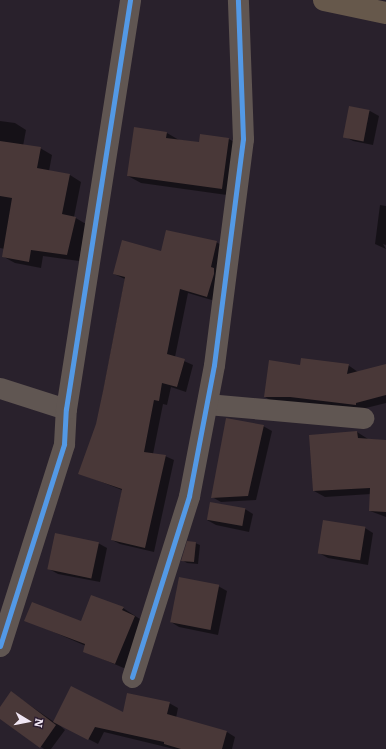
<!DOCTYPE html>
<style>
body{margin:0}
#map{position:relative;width:386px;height:749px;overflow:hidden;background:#29212c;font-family:Literata,serif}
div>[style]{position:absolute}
.shadow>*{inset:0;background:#0007}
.building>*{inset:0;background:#493838;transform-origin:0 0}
.minor>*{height:21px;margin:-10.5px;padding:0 10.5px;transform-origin:10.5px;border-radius:10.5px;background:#605652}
.motorway>*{height:22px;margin:-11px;padding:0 11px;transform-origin:11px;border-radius:11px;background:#66584b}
.cycleway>*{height:5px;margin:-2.5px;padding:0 2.5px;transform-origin:2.5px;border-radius:2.5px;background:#5399e6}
span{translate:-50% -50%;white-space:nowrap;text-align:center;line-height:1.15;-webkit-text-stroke:4px #2c1d30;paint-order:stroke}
.north{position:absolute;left:8px;top:701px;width:40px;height:40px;-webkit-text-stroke:3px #2c1d30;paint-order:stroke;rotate:100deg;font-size:11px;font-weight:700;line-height:16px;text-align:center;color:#f0e6f3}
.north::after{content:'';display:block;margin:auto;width:14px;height:18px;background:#f0e6f3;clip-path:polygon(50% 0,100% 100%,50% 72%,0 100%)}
</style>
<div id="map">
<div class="shadow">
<i style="clip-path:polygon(350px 107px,370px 111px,379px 116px,373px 145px,353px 141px,344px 136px)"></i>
<i style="clip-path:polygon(0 121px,15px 123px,26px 130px,23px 146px,40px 148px,52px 155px,49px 171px,70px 175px,81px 182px,74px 217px,86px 224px,79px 261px,43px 256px,41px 268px,15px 263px,4px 257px,5px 249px,0 248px)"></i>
<i style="clip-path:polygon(167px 133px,179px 140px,199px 143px,229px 139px,241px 146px,234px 196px,141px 183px,128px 176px)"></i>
<i style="clip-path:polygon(380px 205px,386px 206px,386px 245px,383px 244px,386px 249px,375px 244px)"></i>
<i style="clip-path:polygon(216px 242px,225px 247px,215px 301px,188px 293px,175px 357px,193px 365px,186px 392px,171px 387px,167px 405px,163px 404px,153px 454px,165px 456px,174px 460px,154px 552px,120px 544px,112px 540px,122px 490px,79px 473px,97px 424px,125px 279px,114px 274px,162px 252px)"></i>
<i style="clip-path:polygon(348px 365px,358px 372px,386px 365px,386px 403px,366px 408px,275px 403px,265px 397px,301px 366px)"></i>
<i style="clip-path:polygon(227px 419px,263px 426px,272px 431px,256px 500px,221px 502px,212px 497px)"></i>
<i style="clip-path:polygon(357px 432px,368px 439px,386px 441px,386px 517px,370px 511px,371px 494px,325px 497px,314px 491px)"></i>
<i style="clip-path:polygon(245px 509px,253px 514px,249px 532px,216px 525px,207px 520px)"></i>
<i style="clip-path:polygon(365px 528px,373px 533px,368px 565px,328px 558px,319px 553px)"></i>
<i style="clip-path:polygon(98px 543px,107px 548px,100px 582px,58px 574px,49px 569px)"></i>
<i style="clip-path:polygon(195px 543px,200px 545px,198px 564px,187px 563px,182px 560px)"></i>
<i style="clip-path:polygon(218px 586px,227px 591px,218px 635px,179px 627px,171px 622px)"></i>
<i style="clip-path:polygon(123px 608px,146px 623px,126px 669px,84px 651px,86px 646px,26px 620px,82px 622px)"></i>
<i style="clip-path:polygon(12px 693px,54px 722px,124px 714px,169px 703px,178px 708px,176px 718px,227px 732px,235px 737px,232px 749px,174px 749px,104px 732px,98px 744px,57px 723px,65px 730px,51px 749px,44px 749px,0 717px,0 709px)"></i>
</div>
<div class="building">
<i style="left:349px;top:106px;width:21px;height:32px;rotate:11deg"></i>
<i style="clip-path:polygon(134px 127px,167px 132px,166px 138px,199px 142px,200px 134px,229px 138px,222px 189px,127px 176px)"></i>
<i style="clip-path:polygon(0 141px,41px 147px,37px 168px,70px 174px,62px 214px,76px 217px,67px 255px,31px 250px,29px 262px,2px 257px,12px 198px,0 196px)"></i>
<i style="clip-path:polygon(166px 230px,217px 241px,211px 267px,214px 268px,214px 274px,207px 297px,180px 289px,167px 354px,185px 359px,177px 387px,162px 383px,159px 401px,154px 400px,144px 452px,166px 455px,145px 548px,111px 540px,122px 489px,78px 474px,96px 424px,103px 391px,125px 277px,113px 274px,122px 240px,161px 251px)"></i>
<i style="clip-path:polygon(301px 358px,349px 364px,347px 374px,386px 364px,386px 395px,356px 403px,356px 405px,290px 397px,264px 397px,269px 360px,300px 365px)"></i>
<i style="clip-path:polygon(226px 418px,264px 425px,248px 496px,211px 498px)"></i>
<i style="clip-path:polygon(357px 431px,358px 438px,386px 440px,386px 512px,369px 511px,370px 488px,313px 491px,309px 435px)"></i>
<i style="left:210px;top:502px;width:36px;height:18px;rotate:10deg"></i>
<i style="left:323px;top:520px;width:43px;height:34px;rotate:9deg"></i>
<i style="left:55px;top:533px;width:45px;height:37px;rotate:12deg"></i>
<i style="clip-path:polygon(187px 541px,196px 542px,194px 562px,181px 561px)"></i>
<i style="left:179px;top:577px;width:41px;height:46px;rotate:11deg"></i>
<i style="clip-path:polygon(91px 595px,124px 607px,122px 610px,135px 616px,115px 664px,83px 652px,85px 644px,24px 621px,32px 602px,81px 621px)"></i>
<i style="clip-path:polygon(71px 686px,123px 712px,127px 693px,170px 702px,167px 714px,227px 731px,222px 749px,181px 749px,164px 744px,164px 742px,95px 727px,88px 740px,53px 722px)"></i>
<i style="clip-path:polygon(11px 691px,56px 725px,40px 748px,0 719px,0 707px)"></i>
</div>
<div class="minor">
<i style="left:0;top:388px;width:69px;rotate:17.7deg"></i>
<i style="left:207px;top:404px;width:157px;rotate:5.1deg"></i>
<i style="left:0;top:646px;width:212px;rotate:-72.4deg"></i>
<i style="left:64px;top:444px;width:35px;rotate:-87deg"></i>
<i style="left:66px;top:409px;width:414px;rotate:-81.1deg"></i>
<i style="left:132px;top:677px;width:190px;rotate:-72.5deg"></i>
<i style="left:189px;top:496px;width:133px;rotate:-79.2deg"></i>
<i style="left:214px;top:365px;width:228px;rotate:-82.7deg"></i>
<i style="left:243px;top:139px;width:139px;rotate:-92.1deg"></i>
</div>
<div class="motorway">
<i style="left:324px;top:0;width:63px;rotate:11.8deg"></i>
</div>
<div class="cycleway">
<i style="left:0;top:646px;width:212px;rotate:-72.4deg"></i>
<i style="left:64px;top:444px;width:35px;rotate:-87deg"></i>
<i style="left:66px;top:409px;width:414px;rotate:-81.1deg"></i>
<i style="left:132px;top:677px;width:190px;rotate:-72.5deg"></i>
<i style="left:189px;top:496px;width:133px;rotate:-79.2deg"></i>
<i style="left:214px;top:365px;width:228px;rotate:-82.7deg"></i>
<i style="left:243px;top:139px;width:139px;rotate:-92.1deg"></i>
</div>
<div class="north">N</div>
</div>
